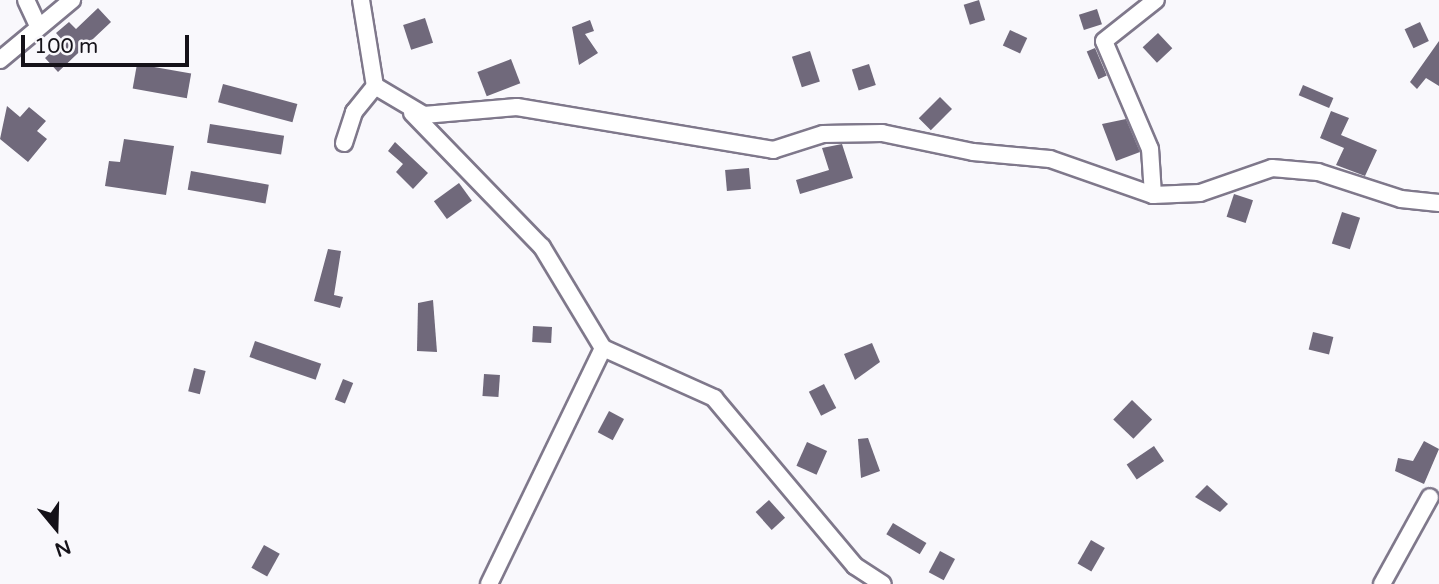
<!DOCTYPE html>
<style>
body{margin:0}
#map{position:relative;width:1439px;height:584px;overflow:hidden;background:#f9f8fc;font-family:"Varela Round",sans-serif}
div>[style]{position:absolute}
.building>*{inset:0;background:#70697b;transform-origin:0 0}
.roads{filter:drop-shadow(2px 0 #7f788b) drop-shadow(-2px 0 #7f788b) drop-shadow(0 2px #7f788b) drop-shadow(0 -2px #7f788b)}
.minor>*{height:16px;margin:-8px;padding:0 8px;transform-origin:8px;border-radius:8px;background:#fff}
span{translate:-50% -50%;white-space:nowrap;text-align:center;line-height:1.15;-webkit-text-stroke:6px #f9f8fc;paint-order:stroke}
.north{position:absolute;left:21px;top:493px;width:70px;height:70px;-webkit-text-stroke:5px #f9f8fc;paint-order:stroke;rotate:161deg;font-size:19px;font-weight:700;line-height:28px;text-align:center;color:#151219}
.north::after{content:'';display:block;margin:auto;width:24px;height:32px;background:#151219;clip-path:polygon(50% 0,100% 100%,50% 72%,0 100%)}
.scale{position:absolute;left:21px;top:35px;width:168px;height:32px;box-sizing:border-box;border:4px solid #151219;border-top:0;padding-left:9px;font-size:21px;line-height:24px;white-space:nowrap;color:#151219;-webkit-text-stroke:5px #f9f8fc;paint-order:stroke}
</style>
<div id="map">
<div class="building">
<i style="left:979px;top:0;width:21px;height:16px;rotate:73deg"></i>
<i style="clip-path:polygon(98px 8px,111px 22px,58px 72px,45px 58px,63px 41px,56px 33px,69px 22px,76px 29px)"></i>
<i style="left:1097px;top:9px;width:16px;height:19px;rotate:72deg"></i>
<i style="left:425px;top:18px;width:26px;height:23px;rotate:72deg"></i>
<i style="clip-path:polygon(590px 20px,594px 31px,585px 34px,598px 53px,579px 65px,572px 27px)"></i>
<i style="left:1420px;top:22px;width:21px;height:17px;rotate:65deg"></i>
<i style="left:1010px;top:30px;width:19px;height:17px;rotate:25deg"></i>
<i style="left:1158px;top:33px;width:21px;height:21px;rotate:47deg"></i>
<i style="clip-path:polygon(1439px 41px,1439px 86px,1426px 78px,1417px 89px,1410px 82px)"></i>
<i style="left:1095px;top:48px;width:30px;height:9px;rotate:67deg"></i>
<i style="left:810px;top:51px;width:32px;height:19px;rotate:72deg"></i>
<i style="left:511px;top:59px;width:26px;height:36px;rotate:69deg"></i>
<i style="left:137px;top:64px;width:55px;height:25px;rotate:10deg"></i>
<i style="left:869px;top:64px;width:22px;height:18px;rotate:72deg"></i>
<i style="left:223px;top:84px;width:77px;height:19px;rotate:15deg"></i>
<i style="left:1303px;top:85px;width:33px;height:11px;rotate:23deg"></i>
<i style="left:940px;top:97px;width:17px;height:30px;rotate:45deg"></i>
<i style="clip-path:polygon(7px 106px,20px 117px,29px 107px,46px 121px,37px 131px,47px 139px,28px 162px,0 139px)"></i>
<i style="clip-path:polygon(1331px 111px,1349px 118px,1341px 135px,1377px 150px,1365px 176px,1336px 165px,1344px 148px,1320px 138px)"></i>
<i style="clip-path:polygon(1126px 119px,1140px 152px,1116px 161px,1102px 124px)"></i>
<i style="left:210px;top:124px;width:75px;height:19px;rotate:9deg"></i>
<i style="clip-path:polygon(124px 139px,174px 146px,166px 195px,105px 186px,109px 161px,120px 162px)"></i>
<i style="clip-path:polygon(395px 142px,428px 173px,413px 189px,396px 172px,403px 164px,388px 151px)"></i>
<i style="clip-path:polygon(842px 144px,853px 178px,800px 194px,796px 180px,829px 170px,822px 148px)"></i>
<i style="left:749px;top:168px;width:21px;height:24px;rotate:85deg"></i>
<i style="left:191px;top:171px;width:79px;height:19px;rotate:10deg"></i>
<i style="left:459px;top:183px;width:22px;height:31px;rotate:54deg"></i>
<i style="left:1234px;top:194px;width:20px;height:24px;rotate:18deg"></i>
<i style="left:1342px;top:212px;width:19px;height:33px;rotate:18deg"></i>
<i style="clip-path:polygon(328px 249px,341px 251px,334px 295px,343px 297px,340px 308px,314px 301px)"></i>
<i style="clip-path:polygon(433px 300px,437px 352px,417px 351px,418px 303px)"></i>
<i style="left:533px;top:326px;width:19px;height:16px;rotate:3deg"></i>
<i style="left:1313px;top:332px;width:21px;height:18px;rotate:14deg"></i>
<i style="left:255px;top:341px;width:70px;height:17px;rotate:19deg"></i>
<i style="clip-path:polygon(872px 343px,880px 362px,855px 380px,844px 354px)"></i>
<i style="left:194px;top:368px;width:12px;height:24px;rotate:14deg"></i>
<i style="left:484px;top:374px;width:16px;height:22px;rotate:4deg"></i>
<i style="left:343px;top:379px;width:11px;height:22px;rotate:22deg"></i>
<i style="left:824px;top:384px;width:27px;height:17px;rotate:63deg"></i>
<i style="left:1132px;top:400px;width:28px;height:27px;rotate:44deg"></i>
<i style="left:609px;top:411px;width:17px;height:24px;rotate:28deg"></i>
<i style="clip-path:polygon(868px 438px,880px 471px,861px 478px,858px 439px)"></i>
<i style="clip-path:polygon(1424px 441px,1439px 449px,1424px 484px,1395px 471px,1398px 458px,1413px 461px)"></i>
<i style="left:807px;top:442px;width:22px;height:26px;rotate:24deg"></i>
<i style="left:1154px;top:446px;width:18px;height:33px;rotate:56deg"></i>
<i style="clip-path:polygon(1207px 485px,1228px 504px,1220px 512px,1195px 497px)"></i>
<i style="left:769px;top:500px;width:24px;height:18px;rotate:48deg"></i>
<i style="left:893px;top:523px;width:39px;height:13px;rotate:31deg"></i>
<i style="left:1091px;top:540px;width:16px;height:27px;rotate:30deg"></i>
<i style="left:264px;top:545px;width:18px;height:26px;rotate:29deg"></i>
<i style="left:940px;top:551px;width:17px;height:24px;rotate:28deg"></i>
</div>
<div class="roads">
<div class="minor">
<i style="left:26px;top:0;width:29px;rotate:65deg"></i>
<i style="left:361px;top:0;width:87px;rotate:80.8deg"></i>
<i style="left:375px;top:86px;width:57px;rotate:30.6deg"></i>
<i style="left:424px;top:115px;width:93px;rotate:-4.9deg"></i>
<i style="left:517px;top:107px;width:260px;rotate:9.5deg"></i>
<i style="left:773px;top:150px;width:52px;rotate:-17.7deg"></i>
<i style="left:823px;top:134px;width:59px;rotate:-1deg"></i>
<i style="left:882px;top:133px;width:93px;rotate:11.8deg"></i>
<i style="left:973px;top:152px;width:77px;rotate:5.2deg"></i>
<i style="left:1050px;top:159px;width:109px;rotate:19.3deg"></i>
<i style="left:1153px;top:195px;width:47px;rotate:-2.4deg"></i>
<i style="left:1200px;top:193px;width:76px;rotate:-19.1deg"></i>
<i style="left:1272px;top:168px;width:46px;rotate:5deg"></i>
<i style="left:1318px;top:172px;width:87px;rotate:18deg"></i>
<i style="left:1401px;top:199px;width:38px;rotate:6deg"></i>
<i style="left:0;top:60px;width:94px;rotate:-39.8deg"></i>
<i style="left:412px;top:113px;width:187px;rotate:45.9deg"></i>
<i style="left:542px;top:247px;width:118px;rotate:58.9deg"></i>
<i style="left:603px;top:348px;width:122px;rotate:24.2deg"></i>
<i style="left:714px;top:398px;width:219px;rotate:50deg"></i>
<i style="left:855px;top:566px;width:33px;rotate:33deg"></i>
<i style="left:344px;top:143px;width:33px;rotate:-72deg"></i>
<i style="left:354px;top:112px;width:33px;rotate:-51deg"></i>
<i style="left:1153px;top:195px;width:46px;rotate:-93.7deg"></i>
<i style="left:1150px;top:149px;width:117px;rotate:-113.1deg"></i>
<i style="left:1104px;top:41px;width:66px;rotate:-38.3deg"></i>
<i style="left:489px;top:584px;width:262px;rotate:-64.2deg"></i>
<i style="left:1382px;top:584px;width:99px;rotate:-61.1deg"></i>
</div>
</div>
<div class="north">N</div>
<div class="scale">100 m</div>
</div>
